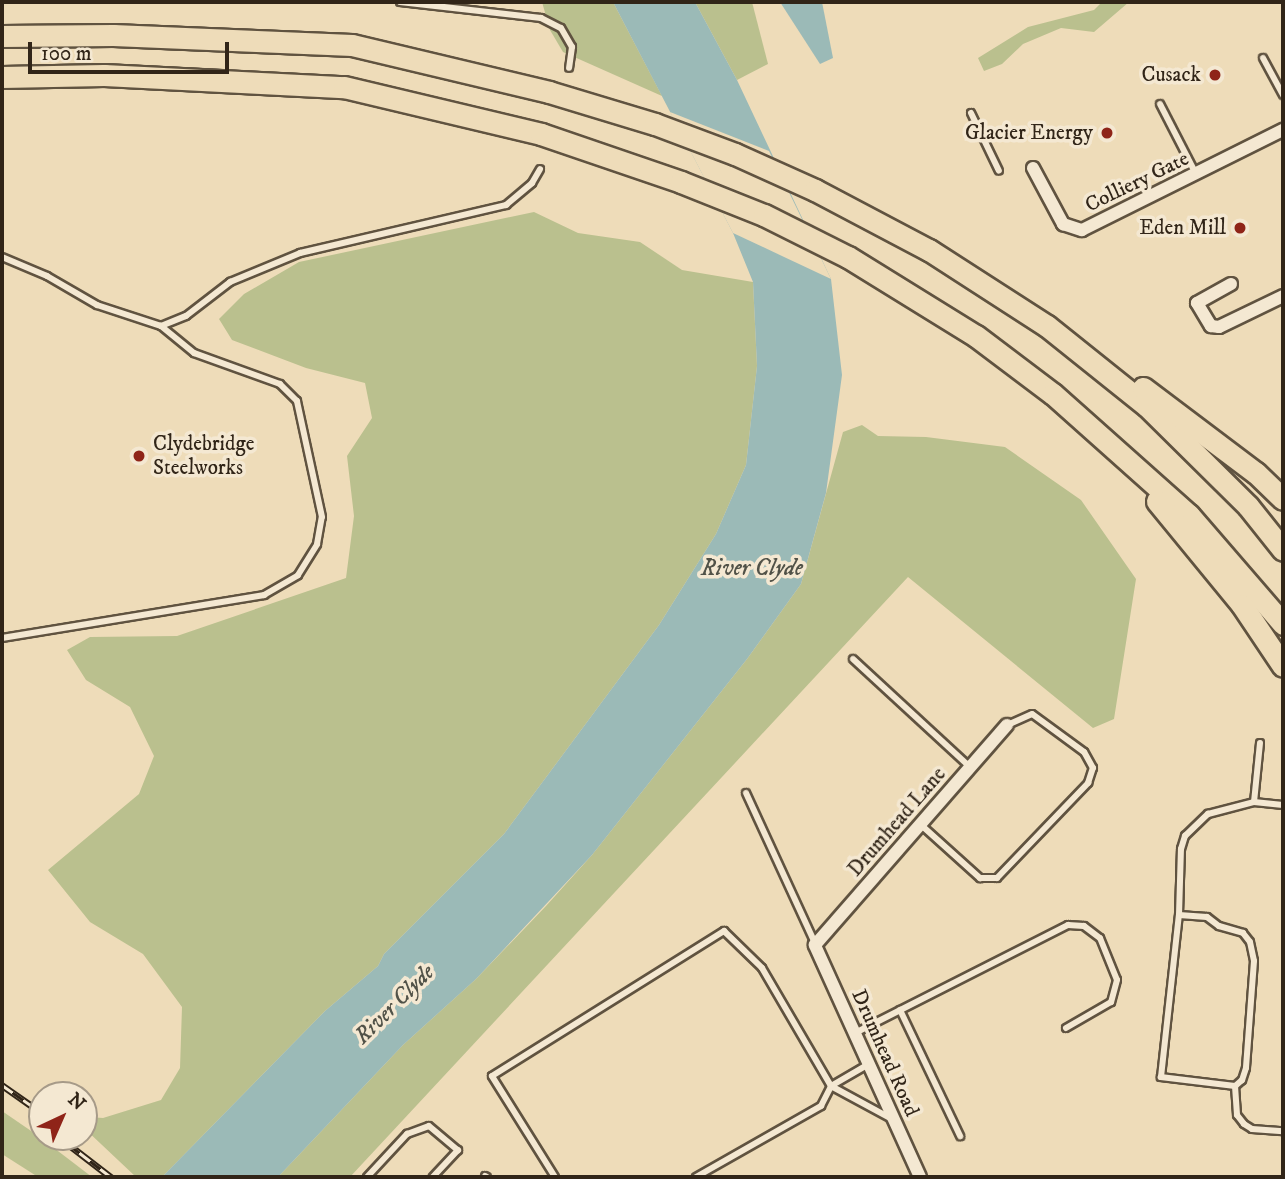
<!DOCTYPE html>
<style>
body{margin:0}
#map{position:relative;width:1285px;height:1179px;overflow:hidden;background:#eedcb9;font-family:"IM FELL DW Pica",serif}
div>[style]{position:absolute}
.green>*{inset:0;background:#bac08e}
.water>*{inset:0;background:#9bbab7}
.pier>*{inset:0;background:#eedcb9}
.roads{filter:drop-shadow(2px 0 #605340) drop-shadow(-2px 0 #605340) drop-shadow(0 2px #605340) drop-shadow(0 -2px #605340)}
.lane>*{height:6px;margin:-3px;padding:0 3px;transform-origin:3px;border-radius:3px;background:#f4e8d2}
.street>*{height:12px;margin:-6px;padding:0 6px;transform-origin:6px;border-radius:6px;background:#f4e8d2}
.highway>*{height:21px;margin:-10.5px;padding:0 10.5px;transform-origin:10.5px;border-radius:10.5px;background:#eedcb9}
.rail>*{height:7px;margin-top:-3.5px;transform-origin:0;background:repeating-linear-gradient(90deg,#f4e8d2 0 13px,#312518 0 26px);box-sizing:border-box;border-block:2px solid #312518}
.dots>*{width:19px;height:19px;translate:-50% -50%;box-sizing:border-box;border:4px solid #f4e8d2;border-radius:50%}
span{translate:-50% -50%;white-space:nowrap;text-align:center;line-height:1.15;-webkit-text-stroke:7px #f4e8d2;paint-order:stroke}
.poi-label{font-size:21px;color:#312518}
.right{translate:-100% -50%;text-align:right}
.left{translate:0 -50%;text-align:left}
.street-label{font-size:21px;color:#312518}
.water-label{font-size:23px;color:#515248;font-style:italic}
.frame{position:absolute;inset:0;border:4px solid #312518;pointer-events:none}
.north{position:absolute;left:28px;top:1081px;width:70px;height:70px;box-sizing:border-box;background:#f4e8d2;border:2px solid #a69a88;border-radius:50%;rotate:44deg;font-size:19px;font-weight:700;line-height:28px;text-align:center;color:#312518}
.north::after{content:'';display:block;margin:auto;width:24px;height:32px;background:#8f2418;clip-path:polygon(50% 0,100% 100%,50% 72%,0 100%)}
.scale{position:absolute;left:28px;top:42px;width:201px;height:32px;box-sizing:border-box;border:4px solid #312518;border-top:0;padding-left:9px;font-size:21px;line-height:24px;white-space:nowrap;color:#312518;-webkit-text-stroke:5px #f4e8d2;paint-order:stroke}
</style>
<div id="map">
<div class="green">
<i style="clip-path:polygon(542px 2px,613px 2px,662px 96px,563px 52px,550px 30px)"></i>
<i style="clip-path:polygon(695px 2px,752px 2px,768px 64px,737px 80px)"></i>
<i style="clip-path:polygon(1102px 2px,1129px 2px,1094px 32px,1061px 28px,1023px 44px,1002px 64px,984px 71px,978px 58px,1028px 27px,1094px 10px)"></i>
<i style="clip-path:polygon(534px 212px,578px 233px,640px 242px,682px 270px,753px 282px,757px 366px,746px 465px,716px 534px,659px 625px,504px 834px,384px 954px,378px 966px,325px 1011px,162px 1177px,136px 1177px,84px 1128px,84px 1122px,88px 1117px,103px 1118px,161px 1100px,180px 1068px,182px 1007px,143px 954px,90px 922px,48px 870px,139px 794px,154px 756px,130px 707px,86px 680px,67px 650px,90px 637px,177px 636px,346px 578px,354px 516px,347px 456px,372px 418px,365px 383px,306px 368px,232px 340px,219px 319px,244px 294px,299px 262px)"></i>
<i style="clip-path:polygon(862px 425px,878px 436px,926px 437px,1005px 447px,1081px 500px,1136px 579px,1114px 719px,1093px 728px,908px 577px,350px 1177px,278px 1177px,403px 1045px,476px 979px,546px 906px,592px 855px,747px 659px,801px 584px,843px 432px)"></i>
<i style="clip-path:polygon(2px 1111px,37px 1135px,92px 1177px,38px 1177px,2px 1154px)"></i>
</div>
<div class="water">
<i style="clip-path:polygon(613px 2px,695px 2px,737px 80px,831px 279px,842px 375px,826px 493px,801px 584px,747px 659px,592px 855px,476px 979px,403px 1045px,278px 1177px,162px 1177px,325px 1011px,378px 966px,384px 954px,504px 834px,659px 625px,716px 534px,746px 465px,757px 366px,753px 282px,733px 233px)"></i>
<i style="clip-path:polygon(780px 2px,822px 2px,833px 58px,820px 64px)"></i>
</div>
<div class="pier">
<i style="clip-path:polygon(670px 112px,769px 151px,831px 279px,733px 233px)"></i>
</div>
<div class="roads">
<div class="lane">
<i style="left:400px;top:2px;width:142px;rotate:6.5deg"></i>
<i style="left:541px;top:18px;width:22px;rotate:27deg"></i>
<i style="left:561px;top:28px;width:22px;rotate:60deg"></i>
<i style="left:572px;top:47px;width:21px;rotate:98deg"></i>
<i style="left:1263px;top:58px;width:42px;rotate:61.6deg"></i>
<i style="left:1160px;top:104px;width:79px;rotate:62.8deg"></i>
<i style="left:971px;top:113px;width:64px;rotate:64.2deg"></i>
<i style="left:2px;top:257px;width:49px;rotate:22.9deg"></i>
<i style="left:47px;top:276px;width:58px;rotate:30.1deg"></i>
<i style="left:97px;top:305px;width:67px;rotate:18.2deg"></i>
<i style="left:161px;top:326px;width:27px;rotate:-22deg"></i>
<i style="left:186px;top:316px;width:56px;rotate:-37.7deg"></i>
<i style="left:230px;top:282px;width:76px;rotate:-22.5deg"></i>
<i style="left:300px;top:253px;width:212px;rotate:-13.1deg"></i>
<i style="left:506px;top:205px;width:34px;rotate:-40deg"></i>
<i style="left:532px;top:183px;width:16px;rotate:-60deg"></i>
<i style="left:2px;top:638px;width:266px;rotate:-9.3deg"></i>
<i style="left:264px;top:595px;width:39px;rotate:-30deg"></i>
<i style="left:298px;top:575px;width:36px;rotate:-58deg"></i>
<i style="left:317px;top:544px;width:27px;rotate:-80deg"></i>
<i style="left:322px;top:517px;width:119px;rotate:-102.2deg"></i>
<i style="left:297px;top:401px;width:24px;rotate:-135deg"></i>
<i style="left:280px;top:384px;width:91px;rotate:-160.2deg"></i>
<i style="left:194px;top:353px;width:43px;rotate:-140.7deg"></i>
<i style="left:853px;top:659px;width:159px;rotate:42.7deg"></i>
<i style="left:1260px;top:743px;width:59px;rotate:95.8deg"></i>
<i style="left:1254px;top:802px;width:29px;rotate:6deg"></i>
<i style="left:746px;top:793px;width:165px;rotate:65.3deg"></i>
<i style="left:920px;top:824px;width:81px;rotate:42deg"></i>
<i style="left:980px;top:878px;width:17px"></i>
<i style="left:997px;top:878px;width:132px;rotate:-46.2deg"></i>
<i style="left:1088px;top:783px;width:16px;rotate:-72deg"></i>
<i style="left:1093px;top:768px;width:18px;rotate:-119deg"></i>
<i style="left:1084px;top:752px;width:64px;rotate:-143.8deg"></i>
<i style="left:1032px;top:714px;width:27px;rotate:156deg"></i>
<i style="left:1179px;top:915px;width:28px;rotate:4deg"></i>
<i style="left:1207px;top:917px;width:15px;rotate:37deg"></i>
<i style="left:1219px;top:926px;width:25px;rotate:16deg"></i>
<i style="left:1243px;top:933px;width:11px;rotate:52deg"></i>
<i style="left:1250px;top:942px;width:19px;rotate:78deg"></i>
<i style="left:1254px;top:961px;width:107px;rotate:94.3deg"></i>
<i style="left:1246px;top:1068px;width:13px;rotate:108deg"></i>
<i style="left:1242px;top:1080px;width:9px;rotate:139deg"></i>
<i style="left:1235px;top:1086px;width:75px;rotate:-173.1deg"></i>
<i style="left:1161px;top:1077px;width:163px;rotate:-83.7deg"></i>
<i style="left:1179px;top:915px;width:66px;rotate:-88.3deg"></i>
<i style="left:1181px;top:849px;width:14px;rotate:-73deg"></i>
<i style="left:1185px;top:836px;width:32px;rotate:-44deg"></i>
<i style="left:1208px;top:814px;width:48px;rotate:-14.6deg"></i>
<i style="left:900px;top:1010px;width:140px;rotate:64.5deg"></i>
<i style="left:855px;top:1033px;width:239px;rotate:-26.9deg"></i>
<i style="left:1068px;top:925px;width:16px;rotate:4deg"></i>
<i style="left:1084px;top:926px;width:20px;rotate:37deg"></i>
<i style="left:1100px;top:938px;width:45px;rotate:68deg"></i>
<i style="left:1117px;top:980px;width:23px;rotate:105deg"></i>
<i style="left:1111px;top:1002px;width:52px;rotate:150deg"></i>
<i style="left:1235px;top:1086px;width:29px;rotate:86deg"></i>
<i style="left:1237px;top:1115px;width:11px;rotate:52deg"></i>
<i style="left:1244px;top:1124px;width:9px;rotate:32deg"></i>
<i style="left:1252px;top:1129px;width:31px;rotate:4deg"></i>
<i style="left:485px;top:1176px;width:2px;rotate:27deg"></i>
<i style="left:367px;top:1177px;width:59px;rotate:-47.1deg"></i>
<i style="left:407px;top:1134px;width:23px;rotate:-20deg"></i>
<i style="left:429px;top:1126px;width:38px;rotate:40deg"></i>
<i style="left:458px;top:1150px;width:37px;rotate:133deg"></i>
<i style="left:555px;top:1177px;width:119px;rotate:-122deg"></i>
<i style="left:492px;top:1076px;width:274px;rotate:-32deg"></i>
<i style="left:724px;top:931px;width:53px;rotate:44.2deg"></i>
<i style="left:762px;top:968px;width:137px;rotate:59.7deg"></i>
<i style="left:831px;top:1086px;width:69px;rotate:28.4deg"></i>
<i style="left:696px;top:1177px;width:144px;rotate:-29.6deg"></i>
<i style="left:821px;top:1106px;width:22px;rotate:-63deg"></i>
<i style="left:831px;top:1086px;width:44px;rotate:-30.1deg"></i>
</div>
<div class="street">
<i style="left:1033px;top:168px;width:64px;rotate:61.8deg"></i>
<i style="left:1063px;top:224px;width:20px;rotate:18deg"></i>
<i style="left:1082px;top:230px;width:225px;rotate:-26.5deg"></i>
<i style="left:1231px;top:284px;width:39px;rotate:151deg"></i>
<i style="left:1197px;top:303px;width:27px;rotate:59deg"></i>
<i style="left:1211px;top:326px;width:8px;rotate:7deg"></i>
<i style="left:1219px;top:327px;width:71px;rotate:-25.8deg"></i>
<i style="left:920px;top:1177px;width:255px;rotate:-114.4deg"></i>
<i style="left:815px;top:945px;width:292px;rotate:-48.9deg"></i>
</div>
<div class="highway">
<i style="left:2px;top:36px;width:111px;rotate:-0.5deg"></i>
<i style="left:113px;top:35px;width:239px;rotate:2.4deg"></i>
<i style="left:352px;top:45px;width:203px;rotate:13.4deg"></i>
<i style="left:549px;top:92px;width:111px;rotate:16.8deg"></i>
<i style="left:655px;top:124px;width:85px;rotate:20.6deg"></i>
<i style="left:735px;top:154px;width:88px;rotate:24.2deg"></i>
<i style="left:815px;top:190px;width:129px;rotate:27.8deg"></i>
<i style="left:929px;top:250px;width:140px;rotate:32.8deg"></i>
<i style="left:1047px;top:326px;width:128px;rotate:38.7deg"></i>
<i style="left:1147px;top:406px;width:142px;rotate:44.7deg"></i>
<i style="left:1248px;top:506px;width:56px;rotate:51.5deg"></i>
<i style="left:2px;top:77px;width:102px;rotate:-1.1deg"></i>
<i style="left:104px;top:75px;width:240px;rotate:2.9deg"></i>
<i style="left:344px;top:87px;width:203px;rotate:13.4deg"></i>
<i style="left:541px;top:134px;width:148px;rotate:18.9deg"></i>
<i style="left:681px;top:182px;width:89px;rotate:21.7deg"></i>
<i style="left:764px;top:215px;width:94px;rotate:26.6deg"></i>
<i style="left:848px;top:257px;width:150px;rotate:31.7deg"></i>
<i style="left:976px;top:336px;width:96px;rotate:37deg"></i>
<i style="left:1053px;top:394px;width:182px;rotate:41.7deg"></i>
<i style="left:1189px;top:515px;width:144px;rotate:49.2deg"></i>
<i style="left:1143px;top:388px;width:141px;rotate:37deg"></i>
<i style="left:1256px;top:473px;width:37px;rotate:44deg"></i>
<i style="left:1157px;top:501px;width:134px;rotate:50.7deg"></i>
<i style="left:1242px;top:605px;width:73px;rotate:56.1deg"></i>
</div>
</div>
<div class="rail">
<i style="left:2px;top:1085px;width:49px;rotate:35deg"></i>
<i style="left:59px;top:1137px;width:66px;rotate:37.6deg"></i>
</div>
<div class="dots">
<i style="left:1215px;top:75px;background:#8f2418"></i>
<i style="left:1107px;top:133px;background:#8f2418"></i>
<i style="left:1240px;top:228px;background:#8f2418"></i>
<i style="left:139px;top:456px;background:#8f2418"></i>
</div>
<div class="poi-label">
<span class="right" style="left:1201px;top:75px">Cusack</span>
<span class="right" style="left:1093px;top:133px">Glacier Energy</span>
<span class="right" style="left:1226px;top:228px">Eden Mill</span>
<span class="left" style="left:153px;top:456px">Clydebridge<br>Steelworks</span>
</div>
<div class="street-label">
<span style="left:1137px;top:182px;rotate:-26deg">Colliery Gate</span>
<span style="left:897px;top:822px;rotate:-49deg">Drumhead Lane</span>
<span style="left:885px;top:1053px;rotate:66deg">Drumhead Road</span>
</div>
<div class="water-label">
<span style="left:752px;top:569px">River Clyde</span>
<span style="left:395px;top:1005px;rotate:-45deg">River Clyde</span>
</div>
<div class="frame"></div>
<div class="north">N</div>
<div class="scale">100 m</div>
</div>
